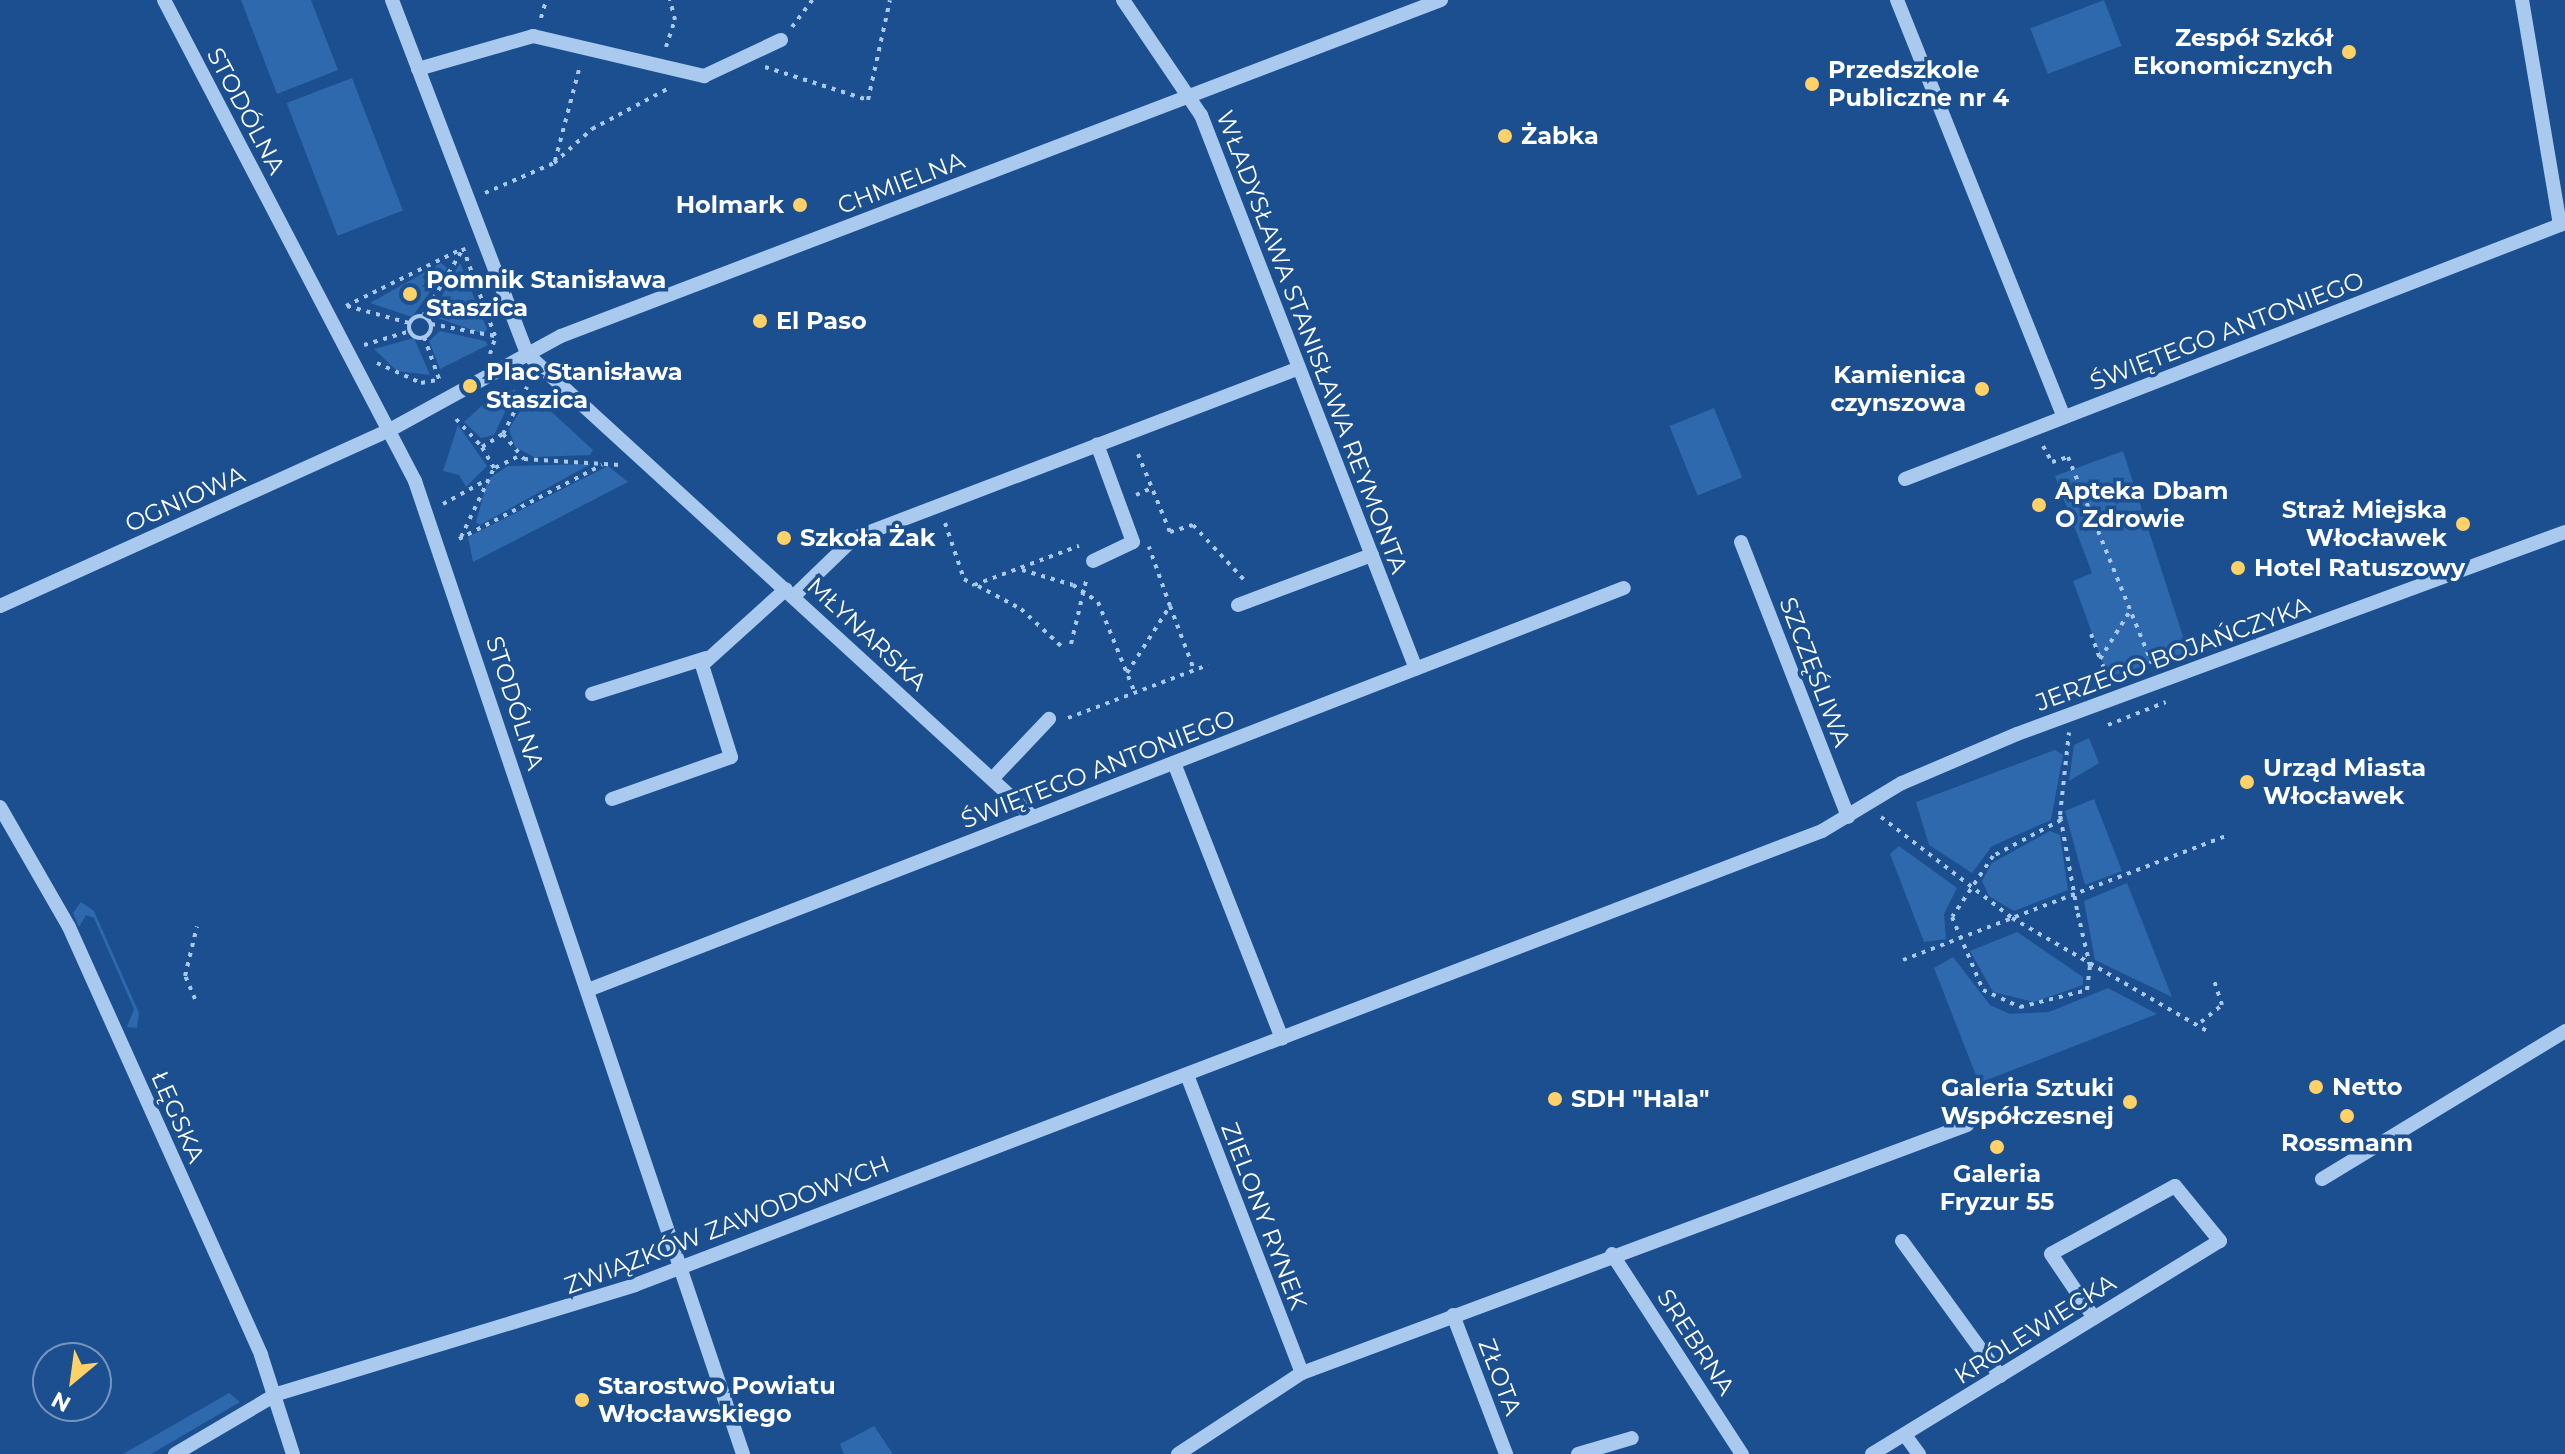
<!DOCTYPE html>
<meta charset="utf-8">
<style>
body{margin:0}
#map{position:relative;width:2565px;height:1454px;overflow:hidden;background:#1b4f8f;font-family:Montserrat,sans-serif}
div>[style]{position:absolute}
.green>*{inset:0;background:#2e69ad;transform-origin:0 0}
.path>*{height:4px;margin-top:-2px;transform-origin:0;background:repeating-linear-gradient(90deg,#a9c9ee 0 4px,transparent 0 10px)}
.path>.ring{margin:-2px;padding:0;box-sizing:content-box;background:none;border:4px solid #a9c9ee;border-radius:50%}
.minor>*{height:14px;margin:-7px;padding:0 7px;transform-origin:7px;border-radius:7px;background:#a9c9ee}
.dots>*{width:22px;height:22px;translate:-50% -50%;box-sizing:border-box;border:4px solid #1b4f8f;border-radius:50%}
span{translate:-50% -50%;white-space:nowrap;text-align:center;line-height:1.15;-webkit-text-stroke:7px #1b4f8f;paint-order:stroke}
.poi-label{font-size:24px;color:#fff;font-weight:700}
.right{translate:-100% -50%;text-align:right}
.left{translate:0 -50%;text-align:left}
.street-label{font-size:24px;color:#fff}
.north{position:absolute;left:32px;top:1342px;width:80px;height:80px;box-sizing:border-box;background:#1b4f8f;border:2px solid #7695bc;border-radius:50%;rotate:209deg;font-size:22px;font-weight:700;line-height:32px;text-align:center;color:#fff}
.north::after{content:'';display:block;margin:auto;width:28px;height:36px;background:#ffd166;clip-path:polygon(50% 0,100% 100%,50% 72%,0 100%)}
</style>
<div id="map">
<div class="green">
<i style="clip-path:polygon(241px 0,311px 0,338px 70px,277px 94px)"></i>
<i style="left:2104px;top:0;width:49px;height:79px;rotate:69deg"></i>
<i style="left:352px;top:78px;width:142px;height:70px;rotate:69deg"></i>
<i style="clip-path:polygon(441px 263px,447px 268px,412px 317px,370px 303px)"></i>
<i style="clip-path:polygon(460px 263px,487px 329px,484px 334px,431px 316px)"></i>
<i style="clip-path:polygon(440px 331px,485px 341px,488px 345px,440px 369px,429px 341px)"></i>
<i style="clip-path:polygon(414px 338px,430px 375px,397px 371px,374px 349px)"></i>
<i style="clip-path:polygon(516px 389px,494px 435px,481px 438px,464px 422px,487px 401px)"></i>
<i style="clip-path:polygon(531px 393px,593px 450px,590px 455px,534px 457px,515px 447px,509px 429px)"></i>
<i style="left:1714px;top:408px;width:75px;height:48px;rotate:68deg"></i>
<i style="clip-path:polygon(458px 425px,487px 466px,466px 487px,459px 475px,443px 471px)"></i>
<i style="clip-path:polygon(2123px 451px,2188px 652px,2108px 677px,2073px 581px,2092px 573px,2055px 476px)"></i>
<i style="clip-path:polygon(591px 464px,480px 525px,476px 522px,488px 479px,508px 466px)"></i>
<i style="clip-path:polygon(608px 466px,628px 482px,473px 562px,468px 537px)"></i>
<i style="clip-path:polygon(2089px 738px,2099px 763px,2069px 781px,2074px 745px)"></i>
<i style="clip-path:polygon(2055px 750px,2063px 755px,2051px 820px,1992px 846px,1972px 873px,1929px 845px,1916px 802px)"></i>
<i style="clip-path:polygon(2094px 799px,2122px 871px,2085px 885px,2065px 811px)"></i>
<i style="clip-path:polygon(2050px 831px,2060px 835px,2068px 890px,2014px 911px,1989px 896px,1982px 881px,1992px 863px)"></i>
<i style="clip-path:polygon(1899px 846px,1957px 888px,1944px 914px,1946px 939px,1924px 942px,1890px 854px)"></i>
<i style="clip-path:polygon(2127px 883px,2172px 997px,2095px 960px,2084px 901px)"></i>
<i style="clip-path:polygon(81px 902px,94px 911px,139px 1013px,137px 1028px,127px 1027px,134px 1009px,94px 918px,86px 915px,79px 927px,73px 913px)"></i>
<i style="clip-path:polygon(2017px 932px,2083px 977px,2083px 985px,2034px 1002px,1993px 992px,1970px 951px)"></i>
<i style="clip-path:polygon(1953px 957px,1990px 1005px,2010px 1014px,2049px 1012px,2108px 988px,2157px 1014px,1979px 1083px,1934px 968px)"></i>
<i style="clip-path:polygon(229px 1393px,240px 1402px,151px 1454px,123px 1454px)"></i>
<i style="clip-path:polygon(874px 1426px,893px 1454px,844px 1454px,840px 1444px)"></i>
</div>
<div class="path">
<i style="left:541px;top:18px;width:19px;rotate:-74deg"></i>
<i style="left:792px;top:27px;width:34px;rotate:-53deg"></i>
<i style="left:666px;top:47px;width:28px;rotate:-72deg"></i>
<i style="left:675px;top:20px;width:21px;rotate:-104deg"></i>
<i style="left:765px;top:67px;width:108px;rotate:17.8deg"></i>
<i style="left:868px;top:100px;width:102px;rotate:-77.6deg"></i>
<i style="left:555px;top:161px;width:98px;rotate:-75.3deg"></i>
<i style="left:485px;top:193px;width:75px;rotate:-23.5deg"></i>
<i style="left:554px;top:163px;width:51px;rotate:-41.8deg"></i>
<i style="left:592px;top:129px;width:89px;rotate:-28deg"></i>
<i style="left:346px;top:306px;width:129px;rotate:-26.2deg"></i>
<i style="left:347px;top:306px;width:64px;rotate:15.3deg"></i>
<i style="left:423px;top:316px;width:78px;rotate:-59.2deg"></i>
<i class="ring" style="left:409px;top:316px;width:18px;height:18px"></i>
<i style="left:431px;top:324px;width:65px;rotate:10.6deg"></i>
<i style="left:495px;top:336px;width:94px;rotate:-110deg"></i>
<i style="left:424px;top:337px;width:45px;rotate:70.3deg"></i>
<i style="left:364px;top:345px;width:48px;rotate:-16.9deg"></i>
<i style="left:490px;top:354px;width:19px;rotate:-72deg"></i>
<i style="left:377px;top:363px;width:48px;rotate:24.4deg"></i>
<i style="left:421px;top:383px;width:20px;rotate:-11deg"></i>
<i style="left:456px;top:419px;width:38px;rotate:47deg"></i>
<i style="left:503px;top:434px;width:53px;rotate:-62.9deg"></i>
<i style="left:2043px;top:446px;width:18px;rotate:61deg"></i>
<i style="left:2052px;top:462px;width:17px;rotate:-17deg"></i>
<i style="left:2068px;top:457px;width:223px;rotate:67.9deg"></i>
<i style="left:1138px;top:454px;width:84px;rotate:67.7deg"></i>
<i style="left:1170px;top:532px;width:24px;rotate:-17deg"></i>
<i style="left:1193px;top:525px;width:79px;rotate:47deg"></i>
<i style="left:517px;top:457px;width:25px;rotate:154deg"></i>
<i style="left:494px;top:468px;width:24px;rotate:-120deg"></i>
<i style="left:482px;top:447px;width:25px;rotate:-32deg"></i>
<i style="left:503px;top:434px;width:33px;rotate:50deg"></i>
<i style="left:524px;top:459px;width:96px;rotate:3.6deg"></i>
<i style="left:1136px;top:495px;width:17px;rotate:-24deg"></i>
<i style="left:443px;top:504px;width:46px;rotate:-28.8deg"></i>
<i style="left:945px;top:523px;width:59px;rotate:71.3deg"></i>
<i style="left:964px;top:579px;width:12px;rotate:31deg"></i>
<i style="left:974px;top:585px;width:112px;rotate:-20.4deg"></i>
<i style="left:461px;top:537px;width:76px;rotate:-64.4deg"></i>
<i style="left:459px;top:539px;width:161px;rotate:-27.4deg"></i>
<i style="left:1022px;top:570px;width:53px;rotate:16.4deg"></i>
<i style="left:1073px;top:585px;width:30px;rotate:34deg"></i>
<i style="left:1098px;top:602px;width:98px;rotate:67.9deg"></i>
<i style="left:978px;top:586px;width:49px;rotate:28.1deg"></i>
<i style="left:1021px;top:609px;width:56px;rotate:42.8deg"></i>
<i style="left:1170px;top:606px;width:68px;rotate:69.4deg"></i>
<i style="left:2091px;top:634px;width:27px;rotate:70deg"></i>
<i style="left:1071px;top:644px;width:69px;rotate:-76.6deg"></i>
<i style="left:1127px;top:673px;width:80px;rotate:-57.3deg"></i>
<i style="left:1170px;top:606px;width:63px;rotate:-109.6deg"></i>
<i style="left:2108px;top:677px;width:20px;rotate:-114deg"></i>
<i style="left:2100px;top:659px;width:57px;rotate:-58deg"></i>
<i style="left:1068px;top:718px;width:150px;rotate:-20.7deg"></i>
<i style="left:2108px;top:725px;width:62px;rotate:-21.6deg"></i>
<i style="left:1881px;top:817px;width:165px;rotate:37.6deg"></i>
<i style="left:2012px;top:918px;width:228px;rotate:30.1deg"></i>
<i style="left:2061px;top:820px;width:77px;rotate:152.1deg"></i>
<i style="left:1993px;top:856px;width:73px;rotate:123.9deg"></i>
<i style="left:1952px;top:917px;width:79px;rotate:67deg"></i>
<i style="left:1983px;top:990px;width:41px;rotate:24.7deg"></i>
<i style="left:2020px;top:1007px;width:69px;rotate:-14.2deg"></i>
<i style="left:2087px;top:990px;width:24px;rotate:-83deg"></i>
<i style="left:2090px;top:966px;width:57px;rotate:-103.1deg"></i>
<i style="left:2077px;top:910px;width:91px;rotate:-100.1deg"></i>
<i style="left:2061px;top:820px;width:5px;rotate:-101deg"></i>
<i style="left:2060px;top:815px;width:83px;rotate:-83.8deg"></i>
<i style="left:1903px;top:960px;width:344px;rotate:-21deg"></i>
<i style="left:195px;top:999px;width:25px;rotate:-113deg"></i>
<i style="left:185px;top:976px;width:51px;rotate:-76.5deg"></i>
<i style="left:2201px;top:1022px;width:27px;rotate:-39deg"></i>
<i style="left:2222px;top:1005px;width:28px;rotate:-108deg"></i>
</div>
<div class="minor">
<i style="left:164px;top:0;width:543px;rotate:62.44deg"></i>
<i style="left:415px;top:481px;width:1027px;rotate:71.37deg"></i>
<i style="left:392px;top:0;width:379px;rotate:69.1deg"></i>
<i style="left:1123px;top:0;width:139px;rotate:55.9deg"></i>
<i style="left:1201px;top:115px;width:594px;rotate:68.79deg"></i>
<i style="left:1897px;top:0;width:449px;rotate:68.2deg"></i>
<i style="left:2522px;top:0;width:228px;rotate:80.4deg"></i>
<i style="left:418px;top:69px;width:120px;rotate:-16deg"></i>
<i style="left:533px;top:36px;width:176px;rotate:13.2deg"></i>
<i style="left:704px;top:76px;width:85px;rotate:-25.1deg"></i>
<i style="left:527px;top:354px;width:686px;rotate:42.46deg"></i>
<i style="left:1905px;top:479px;width:708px;rotate:-21.2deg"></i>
<i style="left:1741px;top:542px;width:295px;rotate:68.7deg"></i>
<i style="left:1093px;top:561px;width:44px;rotate:-25.4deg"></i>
<i style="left:1133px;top:542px;width:104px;rotate:-110.2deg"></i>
<i style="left:794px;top:596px;width:83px;rotate:-44deg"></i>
<i style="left:854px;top:538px;width:476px;rotate:-20.9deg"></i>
<i style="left:1238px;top:605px;width:143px;rotate:-20.5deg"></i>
<i style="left:0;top:606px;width:426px;rotate:-24.3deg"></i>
<i style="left:388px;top:431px;width:197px;rotate:-28.8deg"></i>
<i style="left:561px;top:336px;width:942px;rotate:-20.9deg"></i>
<i style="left:592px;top:694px;width:120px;rotate:-17.5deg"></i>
<i style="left:1174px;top:763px;width:296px;rotate:68.6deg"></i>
<i style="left:992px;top:779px;width:83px;rotate:-46.5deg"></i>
<i style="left:612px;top:799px;width:126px;rotate:-19.4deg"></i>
<i style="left:731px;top:757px;width:96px;rotate:-107.5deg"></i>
<i style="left:702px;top:665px;width:113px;rotate:-42.1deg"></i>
<i style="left:0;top:807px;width:138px;rotate:60.1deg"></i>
<i style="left:69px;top:927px;width:469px;rotate:65.8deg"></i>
<i style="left:261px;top:1355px;width:104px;rotate:72.1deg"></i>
<i style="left:588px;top:990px;width:1111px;rotate:-21.21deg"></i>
<i style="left:1187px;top:1075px;width:319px;rotate:68.9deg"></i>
<i style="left:2322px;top:1179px;width:285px;rotate:-31.3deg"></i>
<i style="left:1902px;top:1241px;width:167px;rotate:54deg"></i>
<i style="left:1612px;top:1254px;width:239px;rotate:57deg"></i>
<i style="left:1453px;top:1315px;width:149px;rotate:69.1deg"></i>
<i style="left:1905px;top:1435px;width:24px;rotate:54deg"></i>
<i style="left:175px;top:1454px;width:118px;rotate:-30.5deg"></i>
<i style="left:277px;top:1394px;width:374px;rotate:-16.9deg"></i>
<i style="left:635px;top:1285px;width:1271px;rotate:-20.93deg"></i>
<i style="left:1822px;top:831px;width:93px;rotate:-31deg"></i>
<i style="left:1902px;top:783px;width:125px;rotate:-23.1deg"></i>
<i style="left:2017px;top:734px;width:584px;rotate:-20.23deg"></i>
<i style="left:1178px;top:1454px;width:148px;rotate:-33.2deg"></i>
<i style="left:1302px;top:1373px;width:710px;rotate:-20.45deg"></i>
<i style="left:1578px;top:1454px;width:56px;rotate:-16.5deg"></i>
<i style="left:1872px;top:1454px;width:408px;rotate:-31.5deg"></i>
<i style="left:2220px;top:1241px;width:71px;rotate:-129.3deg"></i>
<i style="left:2175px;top:1186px;width:141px;rotate:151.3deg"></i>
<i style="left:2051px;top:1254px;width:77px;rotate:56.1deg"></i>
</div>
<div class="dots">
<i style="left:2349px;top:52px;background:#ffd166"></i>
<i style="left:1812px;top:84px;background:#ffd166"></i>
<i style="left:1505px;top:136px;background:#ffd166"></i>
<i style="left:800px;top:205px;background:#ffd166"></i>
<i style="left:410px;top:294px;background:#ffd166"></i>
<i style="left:760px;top:321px;background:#ffd166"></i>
<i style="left:470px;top:386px;background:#ffd166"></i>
<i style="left:1982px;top:389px;background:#ffd166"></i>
<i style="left:2039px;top:505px;background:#ffd166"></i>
<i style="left:2463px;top:524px;background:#ffd166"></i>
<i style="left:784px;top:538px;background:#ffd166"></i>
<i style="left:2238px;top:568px;background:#ffd166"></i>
<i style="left:2247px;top:782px;background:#ffd166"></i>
<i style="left:2316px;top:1087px;background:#ffd166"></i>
<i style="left:1555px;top:1099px;background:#ffd166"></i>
<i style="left:2130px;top:1102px;background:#ffd166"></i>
<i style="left:2347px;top:1116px;background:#ffd166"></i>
<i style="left:1997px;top:1147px;background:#ffd166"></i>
<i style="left:582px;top:1400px;background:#ffd166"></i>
</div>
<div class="poi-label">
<span class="right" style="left:2333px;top:52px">Zespół Szkół<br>Ekonomicznych</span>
<span class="left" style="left:1828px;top:84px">Przedszkole<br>Publiczne nr 4</span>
<span class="left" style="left:1521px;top:136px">Żabka</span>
<span class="right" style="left:784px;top:205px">Holmark</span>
<span class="left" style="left:426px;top:294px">Pomnik Stanisława<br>Staszica</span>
<span class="left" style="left:776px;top:321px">El Paso</span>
<span class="left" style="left:486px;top:386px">Plac Stanisława<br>Staszica</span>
<span class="right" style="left:1966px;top:389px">Kamienica<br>czynszowa</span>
<span class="left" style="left:2055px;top:505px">Apteka Dbam<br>O Zdrowie</span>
<span class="right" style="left:2447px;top:524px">Straż Miejska<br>Włocławek</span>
<span class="left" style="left:800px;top:538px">Szkoła Żak</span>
<span class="left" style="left:2254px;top:568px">Hotel Ratuszowy</span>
<span class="left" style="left:2263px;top:782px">Urząd Miasta<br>Włocławek</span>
<span class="left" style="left:2332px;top:1087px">Netto</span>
<span class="right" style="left:2114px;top:1102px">Galeria Sztuki<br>Współczesnej</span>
<span class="left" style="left:1571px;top:1099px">SDH "Hala"</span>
<span style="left:2347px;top:1143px">Rossmann</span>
<span style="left:1997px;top:1188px">Galeria<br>Fryzur 55</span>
<span class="left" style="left:598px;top:1400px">Starostwo Powiatu<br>Włocławskiego</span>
</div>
<div class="street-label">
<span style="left:246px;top:111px;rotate:62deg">STODÓLNA</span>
<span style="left:901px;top:183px;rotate:-21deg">CHMIELNA</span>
<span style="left:2227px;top:331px;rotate:-21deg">ŚWIĘTEGO ANTONIEGO</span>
<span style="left:1312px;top:342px;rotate:69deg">WŁADYSŁAWA STANISŁAWA REYMONTA</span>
<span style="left:185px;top:499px;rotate:-24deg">OGNIOWA</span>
<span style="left:867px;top:634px;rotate:43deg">MŁYNARSKA</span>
<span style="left:2173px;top:654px;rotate:-20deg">JERZEGO BOJAŃCZYKA</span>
<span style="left:1815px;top:672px;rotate:69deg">SZCZĘŚLIWA</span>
<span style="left:515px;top:703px;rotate:72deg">STODÓLNA</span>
<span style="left:1098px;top:769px;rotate:-21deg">ŚWIĘTEGO ANTONIEGO</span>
<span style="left:178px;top:1117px;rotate:66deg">ŁĘGSKA</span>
<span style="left:1264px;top:1216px;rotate:69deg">ZIELONY RYNEK</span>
<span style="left:727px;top:1225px;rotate:-21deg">ZWIĄZKÓW ZAWODOWYCH</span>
<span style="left:2035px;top:1329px;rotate:-32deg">KRÓLEWIECKA</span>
<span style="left:1696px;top:1342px;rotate:57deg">SREBRNA</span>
<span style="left:1500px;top:1377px;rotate:69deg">ZŁOTA</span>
</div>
<div class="north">N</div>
</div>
